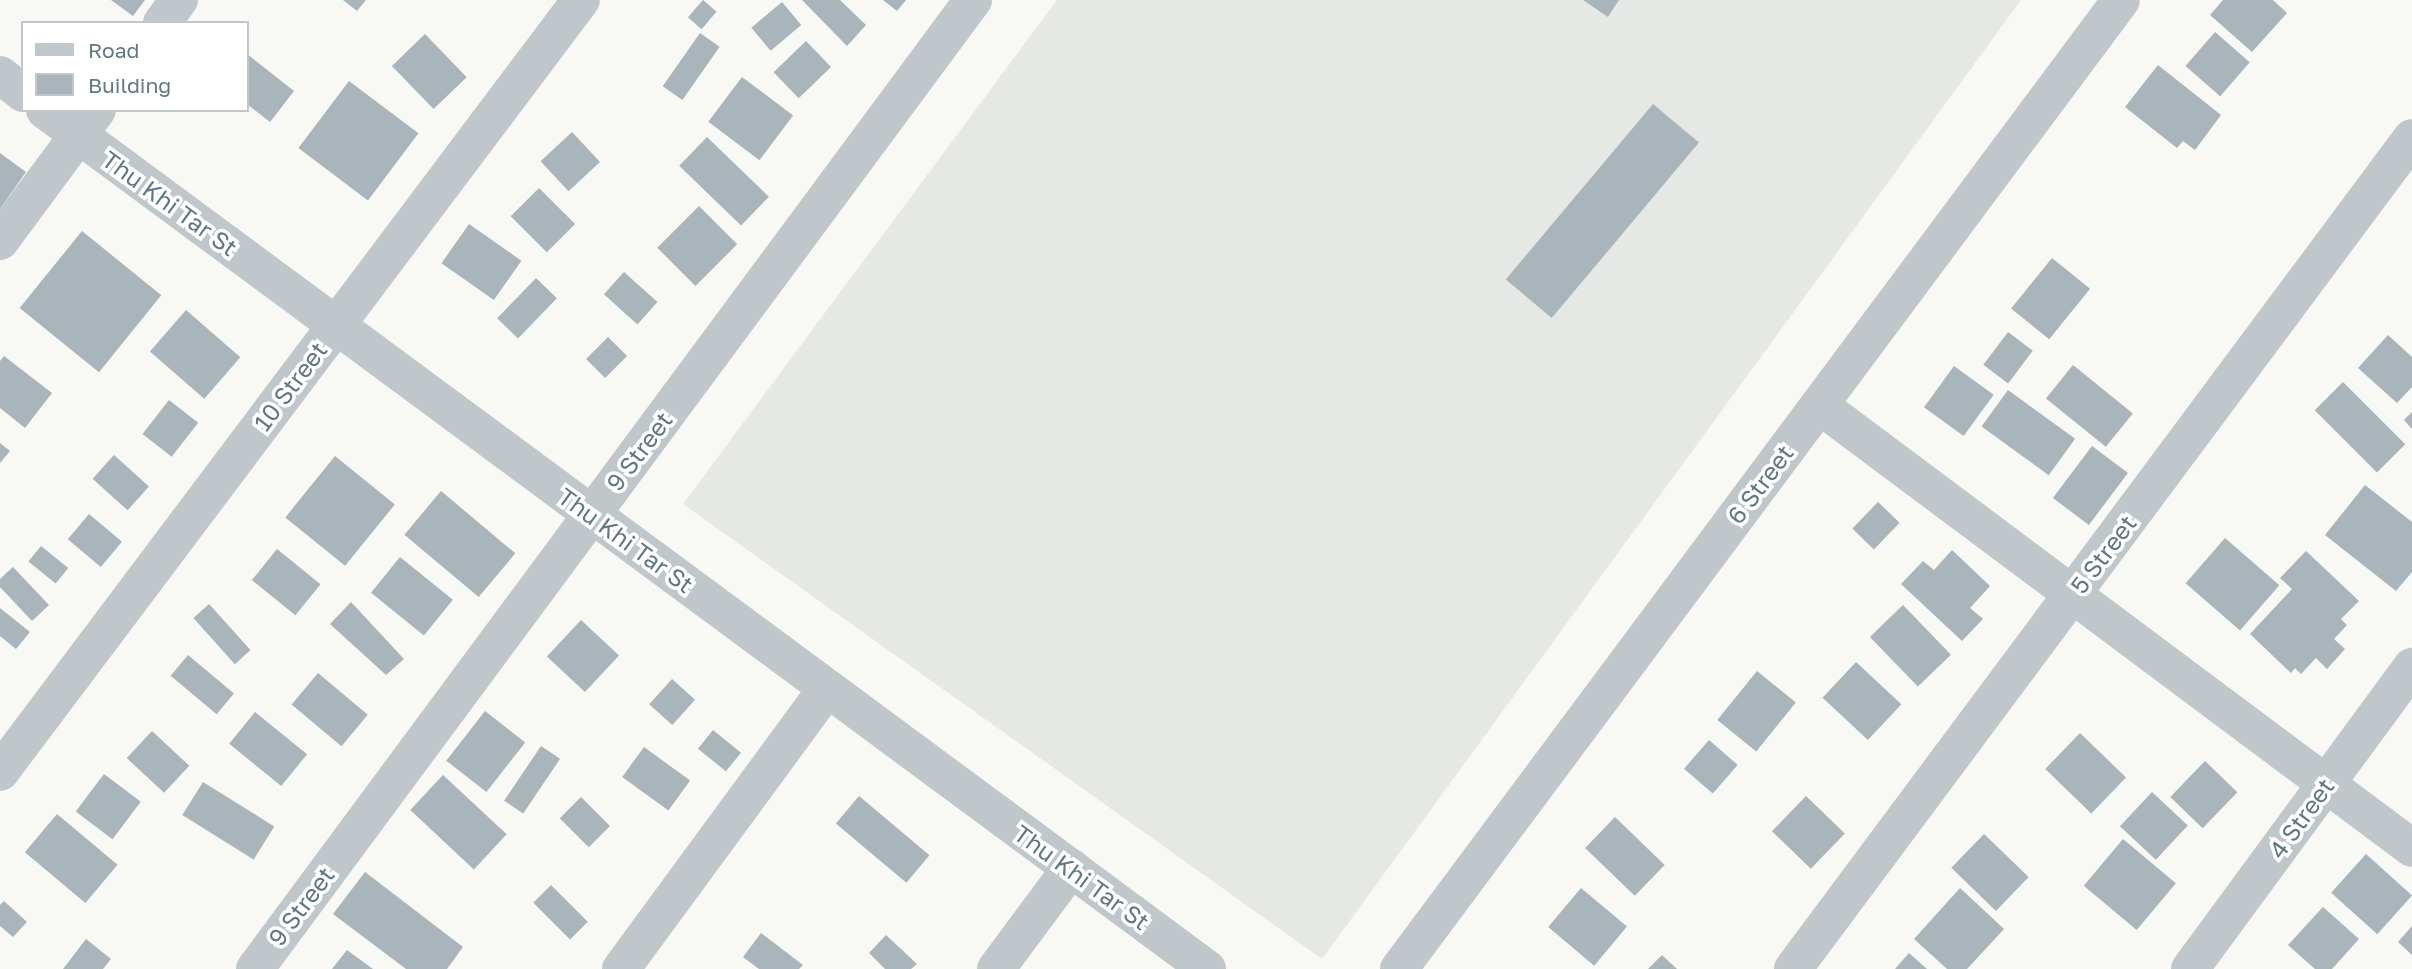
<!DOCTYPE html>
<style>
body{margin:0}
#map{position:relative;width:2412px;height:969px;overflow:hidden;background:#f8f8f5;font-family:"Golos Text",sans-serif}
div>[style]{position:absolute}
.built>*{inset:0;background:#e6e8e6}
.building>*{inset:0;background:#a9b5ba;transform-origin:0 0}
.minor>*{height:38px;margin:-19px;padding:0 19px;transform-origin:19px;border-radius:19px;background:#c0c7ca}
.tertiary>*{height:38px;margin:-19px;padding:0 19px;transform-origin:19px;border-radius:19px;background:#c0c7ca}
span{translate:-50% -50%;white-space:nowrap;text-align:center;line-height:1.15;-webkit-text-stroke:7px #fff;paint-order:stroke}
.street-label{font-size:24px;color:#607883}
.legend{position:absolute;left:21px;top:21px;width:228px;height:91px;box-sizing:border-box;background:#fff;border:2px solid #bfc9cd;margin:0;padding:9px 12px;list-style:none;font-size:21px;color:#607883}
.legend li{display:flex;align-items:center;gap:14px;height:35px}
.legend b{width:35px;border:2px solid #bfc9cd}
</style>
<div id="map">
<div class="built">
<i style="clip-path:polygon(1057px 0,2021px 0,1322px 959px,683px 504px)"></i>
</div>
<div class="building">
<i style="clip-path:polygon(111px 0,145px 0,133px 16px)"></i>
<i style="clip-path:polygon(343px 0,366px 0,357px 11px)"></i>
<i style="left:703px;top:0;width:18px;height:23px;rotate:41deg"></i>
<i style="clip-path:polygon(802px 0,840px 0,866px 25px,847px 46px)"></i>
<i style="clip-path:polygon(883px 0,906px 0,897px 11px)"></i>
<i style="clip-path:polygon(1583px 0,1619px 0,1608px 17px)"></i>
<i style="clip-path:polygon(2223px 0,2273px 0,2287px 13px,2252px 52px,2210px 15px)"></i>
<i style="left:782px;top:2px;width:30px;height:40px;rotate:50deg"></i>
<i style="left:2215px;top:32px;width:46px;height:45px;rotate:41deg"></i>
<i style="left:700px;top:33px;width:24px;height:65px;rotate:35deg"></i>
<i style="left:425px;top:34px;width:60px;height:46px;rotate:46deg"></i>
<i style="left:806px;top:41px;width:36px;height:45px;rotate:46deg"></i>
<i style="clip-path:polygon(247px 54px,294px 91px,270px 122px,247px 104px)"></i>
<i style="clip-path:polygon(2158px 65px,2221px 115px,2195px 150px,2183px 141px,2177px 148px,2125px 107px)"></i>
<i style="left:742px;top:77px;width:64px;height:56px;rotate:37deg"></i>
<i style="left:349px;top:81px;width:87px;height:84px;rotate:37deg"></i>
<i style="left:1653px;top:104px;width:60px;height:229px;rotate:40deg"></i>
<i style="left:572px;top:132px;width:41px;height:43px;rotate:47deg"></i>
<i style="left:707px;top:137px;width:86px;height:40px;rotate:44deg"></i>
<i style="clip-path:polygon(0 153px,26px 172px,0 209px)"></i>
<i style="left:539px;top:188px;width:51px;height:40px;rotate:45deg"></i>
<i style="left:699px;top:206px;width:54px;height:59px;rotate:45deg"></i>
<i style="left:469px;top:224px;width:64px;height:48px;rotate:35deg"></i>
<i style="left:82px;top:231px;width:102px;height:99px;rotate:39deg"></i>
<i style="left:2052px;top:258px;width:49px;height:65px;rotate:39deg"></i>
<i style="left:624px;top:272px;width:45px;height:30px;rotate:42deg"></i>
<i style="left:536px;top:278px;width:29px;height:56px;rotate:44deg"></i>
<i style="left:186px;top:310px;width:72px;height:55px;rotate:41deg"></i>
<i style="left:2008px;top:332px;width:31px;height:41px;rotate:37deg"></i>
<i style="clip-path:polygon(2388px 335px,2412px 357px,2412px 387px,2397px 403px,2358px 368px)"></i>
<i style="left:608px;top:337px;width:27px;height:31px;rotate:45deg"></i>
<i style="clip-path:polygon(4px 356px,52px 393px,25px 428px,0 408px,0 361px)"></i>
<i style="left:2073px;top:365px;width:77px;height:43px;rotate:39deg"></i>
<i style="left:1954px;top:366px;width:49px;height:51px;rotate:36deg"></i>
<i style="left:2343px;top:382px;width:88px;height:40px;rotate:45deg"></i>
<i style="left:2008px;top:390px;width:83px;height:45px;rotate:36deg"></i>
<i style="left:169px;top:400px;width:37px;height:43px;rotate:38deg"></i>
<i style="clip-path:polygon(2412px 412px,2412px 429px,2404px 420px)"></i>
<i style="clip-path:polygon(0 443px,10px 451px,0 463px)"></i>
<i style="left:2092px;top:446px;width:45px;height:65px;rotate:37deg"></i>
<i style="left:114px;top:455px;width:47px;height:32px;rotate:42deg"></i>
<i style="left:335px;top:456px;width:77px;height:79px;rotate:39deg"></i>
<i style="clip-path:polygon(2365px 485px,2412px 522px,2412px 572px,2396px 591px,2325px 535px)"></i>
<i style="left:441px;top:491px;width:97px;height:57px;rotate:40deg"></i>
<i style="left:1878px;top:502px;width:30px;height:37px;rotate:44deg"></i>
<i style="left:89px;top:514px;width:43px;height:33px;rotate:40deg"></i>
<i style="left:2225px;top:538px;width:72px;height:60px;rotate:41deg"></i>
<i style="left:41px;top:546px;width:35px;height:20px;rotate:39deg"></i>
<i style="left:277px;top:549px;width:56px;height:40px;rotate:39deg"></i>
<i style="clip-path:polygon(1952px 550px,1990px 586px,1970px 608px,1983px 619px,1962px 641px,1901px 584px,1923px 561px,1934px 570px)"></i>
<i style="clip-path:polygon(2306px 551px,2359px 601px,2341px 619px,2347px 625px,2334px 639px,2345px 649px,2327px 669px,2316px 658px,2301px 674px,2295px 668px,2291px 673px,2250px 634px,2292px 589px,2280px 578px)"></i>
<i style="left:400px;top:557px;width:68px;height:46px;rotate:39deg"></i>
<i style="clip-path:polygon(13px 567px,49px 605px,32px 621px,0 587px,0 579px)"></i>
<i style="clip-path:polygon(351px 602px,404px 659px,386px 675px,330px 624px)"></i>
<i style="left:209px;top:604px;width:62px;height:21px;rotate:48deg"></i>
<i style="left:1903px;top:605px;width:69px;height:46px;rotate:46deg"></i>
<i style="clip-path:polygon(0 608px,30px 632px,16px 649px,0 636px)"></i>
<i style="left:581px;top:620px;width:52px;height:50px;rotate:43deg"></i>
<i style="left:188px;top:655px;width:60px;height:27px;rotate:40deg"></i>
<i style="left:1856px;top:662px;width:62px;height:49px;rotate:43deg"></i>
<i style="left:1757px;top:671px;width:50px;height:63px;rotate:39deg"></i>
<i style="left:318px;top:673px;width:65px;height:41px;rotate:40deg"></i>
<i style="left:672px;top:679px;width:31px;height:34px;rotate:42deg"></i>
<i style="left:485px;top:711px;width:51px;height:63px;rotate:38deg"></i>
<i style="left:255px;top:712px;width:67px;height:41px;rotate:39deg"></i>
<i style="left:713px;top:730px;width:36px;height:24px;rotate:39deg"></i>
<i style="left:152px;top:731px;width:51px;height:37px;rotate:43deg"></i>
<i style="left:2080px;top:733px;width:64px;height:50px;rotate:44deg"></i>
<i style="left:1709px;top:740px;width:38px;height:38px;rotate:41deg"></i>
<i style="left:541px;top:746px;width:23px;height:66px;rotate:34deg"></i>
<i style="left:644px;top:747px;width:57px;height:37px;rotate:36deg"></i>
<i style="left:2205px;top:761px;width:45px;height:50px;rotate:44deg"></i>
<i style="left:104px;top:774px;width:46px;height:47px;rotate:37deg"></i>
<i style="left:443px;top:775px;width:87px;height:48px;rotate:43deg"></i>
<i style="left:203px;top:782px;width:84px;height:39px;rotate:32deg"></i>
<i style="left:2152px;top:792px;width:49px;height:47px;rotate:43deg"></i>
<i style="left:859px;top:796px;width:92px;height:36px;rotate:40deg"></i>
<i style="left:1806px;top:796px;width:54px;height:49px;rotate:44deg"></i>
<i style="left:581px;top:797px;width:41px;height:30px;rotate:45deg"></i>
<i style="left:57px;top:814px;width:79px;height:50px;rotate:40deg"></i>
<i style="left:1615px;top:817px;width:69px;height:43px;rotate:44deg"></i>
<i style="left:1984px;top:834px;width:62px;height:47px;rotate:44deg"></i>
<i style="left:2123px;top:839px;width:69px;height:61px;rotate:40deg"></i>
<i style="left:2366px;top:854px;width:62px;height:52px;rotate:42deg"></i>
<i style="clip-path:polygon(365px 872px,463px 947px,447px 969px,406px 969px,333px 914px)"></i>
<i style="left:551px;top:885px;width:52px;height:25px;rotate:45deg"></i>
<i style="left:1581px;top:888px;width:60px;height:51px;rotate:40deg"></i>
<i style="clip-path:polygon(1960px 888px,2004px 929px,1967px 969px,1947px 969px,1914px 939px)"></i>
<i style="clip-path:polygon(4px 901px,27px 922px,13px 937px,0 926px,0 905px)"></i>
<i style="clip-path:polygon(2323px 907px,2359px 939px,2332px 969px,2315px 969px,2288px 945px)"></i>
<i style="clip-path:polygon(2412px 926px,2412px 955px,2398px 942px)"></i>
<i style="clip-path:polygon(761px 933px,803px 965px,799px 969px,759px 969px,743px 957px)"></i>
<i style="clip-path:polygon(886px 935px,917px 964px,911px 969px,885px 969px,869px 953px)"></i>
<i style="clip-path:polygon(86px 939px,111px 959px,103px 969px,63px 969px)"></i>
<i style="clip-path:polygon(347px 950px,373px 969px,332px 969px)"></i>
<i style="clip-path:polygon(1909px 953px,1927px 969px,1895px 969px)"></i>
<i style="clip-path:polygon(1662px 955px,1677px 969px,1648px 969px)"></i>
</div>
<div class="minor">
<i style="left:162px;top:23px;width:29px;rotate:-54deg"></i>
<i style="left:0;top:241px;width:163px;rotate:-53.5deg"></i>
<i style="left:1819px;top:405px;width:740px;rotate:36.76deg"></i>
<i style="left:0;top:772px;width:966px;rotate:-53.04deg"></i>
<i style="left:255px;top:969px;width:1206px;rotate:-53.46deg"></i>
<i style="left:621px;top:969px;width:348px;rotate:-53.7deg"></i>
<i style="left:996px;top:969px;width:126px;rotate:-53.4deg"></i>
<i style="left:1399px;top:969px;width:1208px;rotate:-53.31deg"></i>
<i style="left:1793px;top:969px;width:1036px;rotate:-53.32deg"></i>
<i style="left:2190px;top:969px;width:375px;rotate:-53.7deg"></i>
</div>
<div class="tertiary">
<i style="left:0;top:75px;width:29px;rotate:38deg"></i>
<i style="left:45px;top:110px;width:1445px;rotate:36.47deg"></i>
</div>
<div class="street-label">
<span style="left:170px;top:203px;rotate:36deg">Thu Khi Tar St</span>
<span style="left:290px;top:386px;rotate:-53deg">10 Street</span>
<span style="left:639px;top:451px;rotate:-53deg">9 Street</span>
<span style="left:1760px;top:484px;rotate:-53deg">6 Street</span>
<span style="left:626px;top:540px;rotate:36deg">Thu Khi Tar St</span>
<span style="left:2103px;top:554px;rotate:-53deg">5 Street</span>
<span style="left:2301px;top:818px;rotate:-54deg">4 Street</span>
<span style="left:1082px;top:877px;rotate:36deg">Thu Khi Tar St</span>
<span style="left:301px;top:906px;rotate:-53deg">9 Street</span>
</div>
<ul class="legend">
<li><b style="height:9px;background:#c0c7ca"></b>Road</li>
<li><b style="height:19px;background:#a9b5ba"></b>Building</li>
</ul>
</div>
